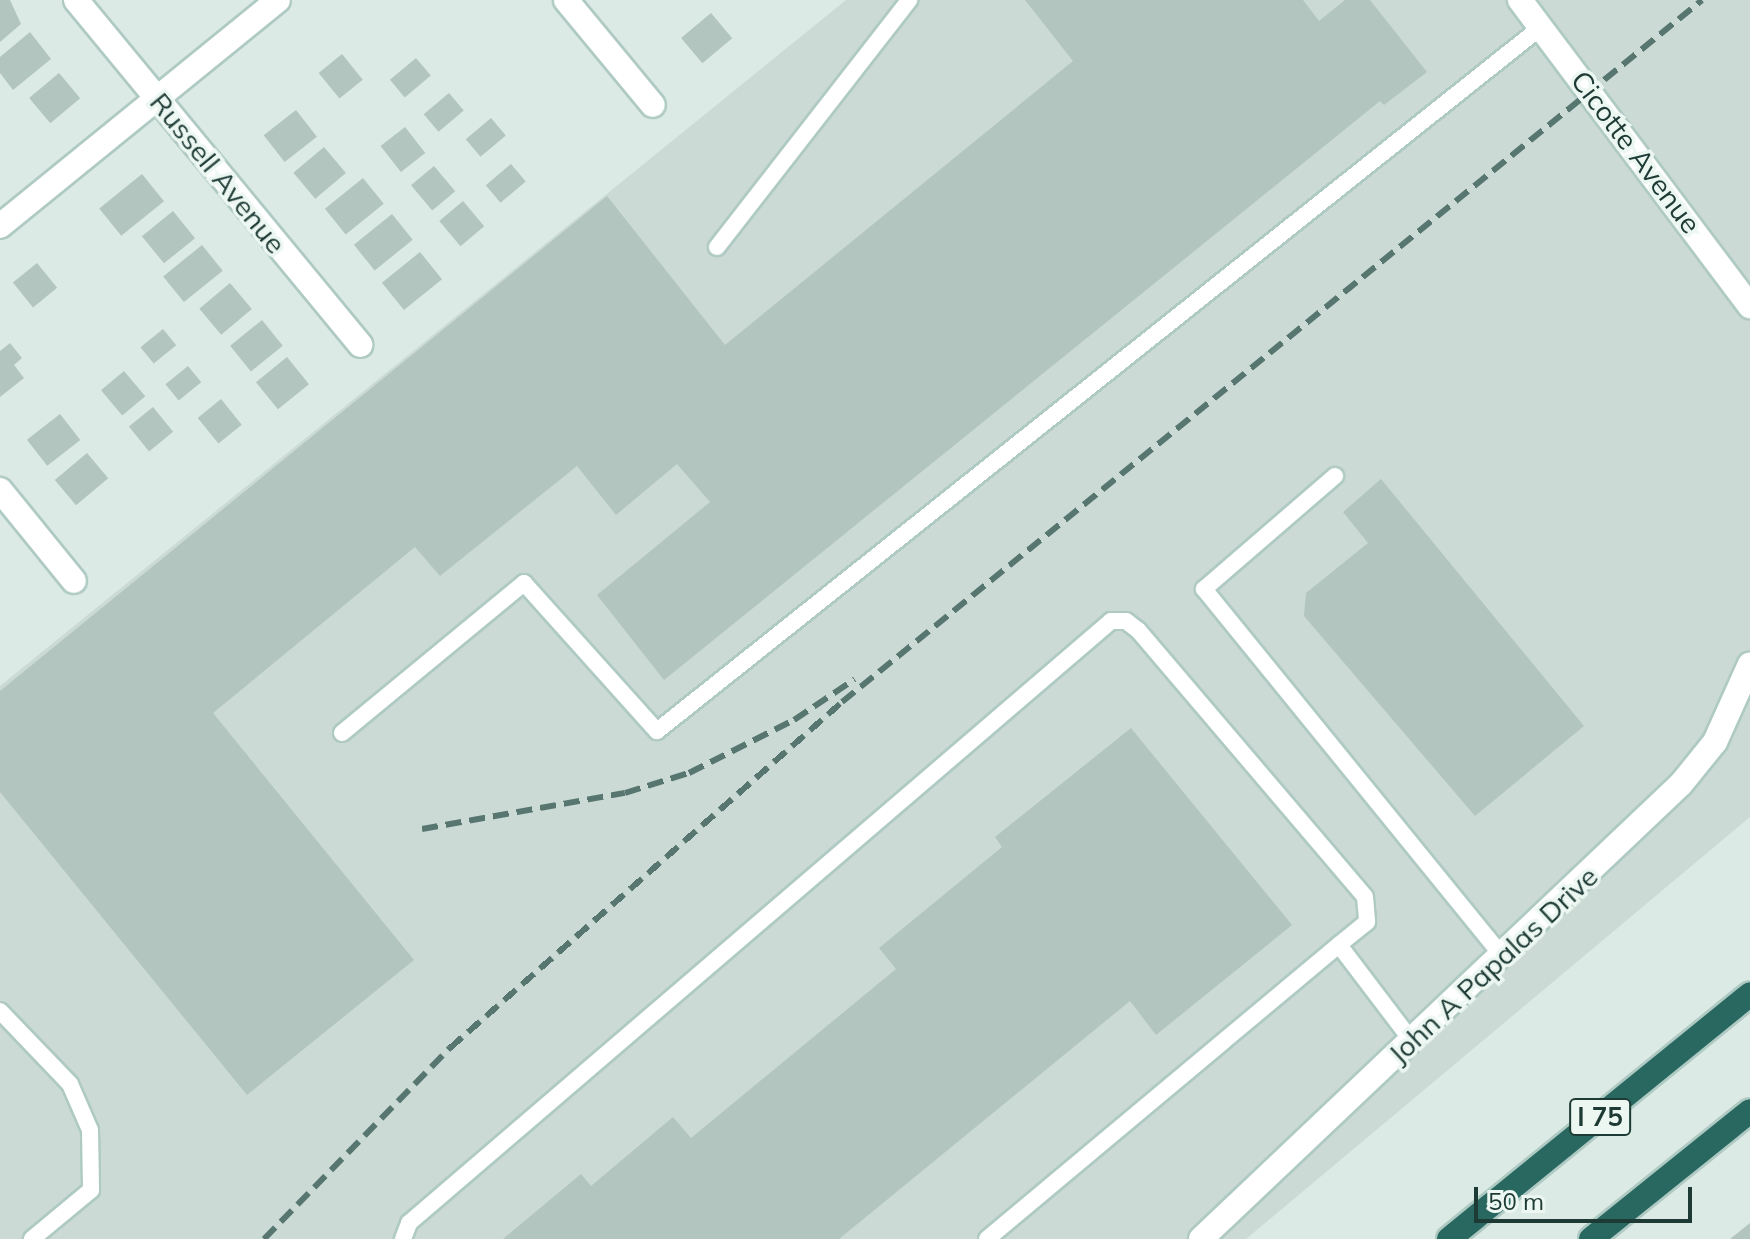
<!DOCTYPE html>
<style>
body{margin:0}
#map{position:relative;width:1750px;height:1239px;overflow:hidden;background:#dceae5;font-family:Mulish,sans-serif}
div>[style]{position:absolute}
.built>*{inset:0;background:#cbdad4}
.building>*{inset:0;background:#b2c5be;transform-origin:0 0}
.roads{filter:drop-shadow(2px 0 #afcac3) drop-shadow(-2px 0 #afcac3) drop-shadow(0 2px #afcac3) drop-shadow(0 -2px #afcac3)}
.lane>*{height:16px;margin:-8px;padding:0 8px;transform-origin:8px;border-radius:8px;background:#fff}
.street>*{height:24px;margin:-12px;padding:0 12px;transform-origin:12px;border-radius:12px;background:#fff}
.secondary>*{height:24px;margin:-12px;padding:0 12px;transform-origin:12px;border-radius:12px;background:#fff}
.highway>*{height:24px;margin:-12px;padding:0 12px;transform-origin:12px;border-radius:12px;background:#286860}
.rail>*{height:6px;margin-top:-3px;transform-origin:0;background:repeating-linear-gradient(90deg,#577670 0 16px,transparent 0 24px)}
span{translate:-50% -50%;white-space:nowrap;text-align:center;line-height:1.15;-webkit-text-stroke:7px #edf7f2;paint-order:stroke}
.shield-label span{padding:2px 6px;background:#edf7f2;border:2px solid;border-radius:6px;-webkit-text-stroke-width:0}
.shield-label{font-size:26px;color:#1d3a35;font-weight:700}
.street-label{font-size:28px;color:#1d3a35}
.scale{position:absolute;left:1474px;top:1187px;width:218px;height:36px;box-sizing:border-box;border:4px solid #1d3a35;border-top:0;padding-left:10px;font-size:24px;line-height:28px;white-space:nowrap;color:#1d3a35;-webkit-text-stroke:6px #edf7f2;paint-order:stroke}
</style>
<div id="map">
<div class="built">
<i style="clip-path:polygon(846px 0,1750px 0,1750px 817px,1246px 1239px,0 1239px,0 686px)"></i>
</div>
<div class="building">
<i style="clip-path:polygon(0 0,10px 0,21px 24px,0 42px)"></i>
<i style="clip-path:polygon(1025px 0,1303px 0,1319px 21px,1345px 0,1370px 0,1427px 72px,1384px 105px,1380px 101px,664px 680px,597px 595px,710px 502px,677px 464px,616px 515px,577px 466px,440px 576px,415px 547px,213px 713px,414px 960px,247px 1095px,0 792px,0 691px,607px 196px,725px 345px,1073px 61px)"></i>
<i style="left:711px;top:13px;width:33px;height:39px;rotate:50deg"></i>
<i style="clip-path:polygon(30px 32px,51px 59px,13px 90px,0 73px,0 57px)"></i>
<i style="left:342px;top:54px;width:33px;height:30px;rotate:51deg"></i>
<i style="left:416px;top:58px;width:23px;height:34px;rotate:50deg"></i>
<i style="left:59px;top:73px;width:33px;height:39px;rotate:50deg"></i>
<i style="left:449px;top:93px;width:23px;height:33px;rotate:50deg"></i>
<i style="left:296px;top:110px;width:34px;height:41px;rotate:52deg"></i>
<i style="left:491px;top:118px;width:23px;height:33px;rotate:50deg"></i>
<i style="left:405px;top:127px;width:33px;height:31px;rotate:52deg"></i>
<i style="left:324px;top:147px;width:34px;height:40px;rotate:50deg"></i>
<i style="left:511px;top:164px;width:23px;height:33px;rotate:50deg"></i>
<i style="left:434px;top:166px;width:33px;height:30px;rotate:50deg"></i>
<i style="left:142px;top:174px;width:35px;height:55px;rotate:51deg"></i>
<i style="left:363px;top:178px;width:33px;height:49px;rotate:51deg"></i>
<i style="left:463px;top:201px;width:33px;height:31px;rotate:50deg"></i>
<i style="left:173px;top:211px;width:35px;height:40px;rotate:51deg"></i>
<i style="left:392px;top:214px;width:33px;height:49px;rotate:51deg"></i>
<i style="left:202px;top:245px;width:33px;height:50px;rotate:51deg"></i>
<i style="left:420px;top:252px;width:35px;height:49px;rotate:51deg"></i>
<i style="left:37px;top:263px;width:32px;height:31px;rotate:51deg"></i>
<i style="left:230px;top:283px;width:34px;height:40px;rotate:50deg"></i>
<i style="left:262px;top:320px;width:33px;height:41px;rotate:51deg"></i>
<i style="left:163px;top:329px;width:21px;height:29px;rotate:51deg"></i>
<i style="clip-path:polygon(10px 343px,22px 358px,14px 365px,24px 378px,0 397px,0 351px)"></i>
<i style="left:287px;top:357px;width:35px;height:40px;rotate:51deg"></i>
<i style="left:188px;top:366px;width:21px;height:29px;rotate:51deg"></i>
<i style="left:124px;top:371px;width:33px;height:30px;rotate:50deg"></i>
<i style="left:221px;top:399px;width:33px;height:30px;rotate:51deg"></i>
<i style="left:153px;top:407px;width:32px;height:31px;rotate:51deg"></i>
<i style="left:60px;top:414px;width:33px;height:42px;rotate:52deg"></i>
<i style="left:87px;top:453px;width:33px;height:42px;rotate:50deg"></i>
<i style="clip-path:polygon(1381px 479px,1584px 726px,1475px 816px,1304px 616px,1306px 593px,1368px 543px,1343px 512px)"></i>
<i style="clip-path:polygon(1131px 728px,1292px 925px,1156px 1035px,1130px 1001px,839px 1239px,503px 1239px,581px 1174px,591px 1186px,673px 1117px,691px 1138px,896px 969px,879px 948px,1002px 847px,995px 837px)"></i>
<i style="clip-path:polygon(1750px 1223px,1750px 1239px,1730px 1239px)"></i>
</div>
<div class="roads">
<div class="lane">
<i style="left:717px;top:247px;width:313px;rotate:-52.1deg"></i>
<i style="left:1335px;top:476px;width:173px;rotate:139.2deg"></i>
<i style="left:1204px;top:589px;width:473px;rotate:50.9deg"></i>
<i style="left:342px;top:733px;width:236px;rotate:-39.5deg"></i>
<i style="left:524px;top:583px;width:199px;rotate:48.1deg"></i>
<i style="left:657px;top:731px;width:1130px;rotate:-38.53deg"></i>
<i style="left:0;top:1011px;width:101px;rotate:46.2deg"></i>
<i style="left:70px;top:1084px;width:50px;rotate:66.5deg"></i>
<i style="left:90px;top:1130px;width:60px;rotate:89deg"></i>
<i style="left:91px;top:1190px;width:77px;rotate:140.3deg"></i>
<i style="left:403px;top:1239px;width:17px;rotate:-69deg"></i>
<i style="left:409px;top:1223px;width:925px;rotate:-40.61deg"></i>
<i style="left:1111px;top:621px;width:15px"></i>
<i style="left:1126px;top:621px;width:15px;rotate:37deg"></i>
<i style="left:1138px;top:630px;width:350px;rotate:49.6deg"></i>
<i style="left:1365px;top:897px;width:25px;rotate:85deg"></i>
<i style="left:1367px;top:922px;width:36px;rotate:141deg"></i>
<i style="left:1339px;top:945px;width:121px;rotate:52.8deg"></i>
<i style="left:987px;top:1239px;width:459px;rotate:-39.9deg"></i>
</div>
<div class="street">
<i style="left:76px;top:0;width:447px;rotate:50.5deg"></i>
<i style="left:566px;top:0;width:136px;rotate:50.4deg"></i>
<i style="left:0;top:226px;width:358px;rotate:-39.1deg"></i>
<i style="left:0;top:490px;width:117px;rotate:50.9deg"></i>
<i style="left:1201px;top:1239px;width:661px;rotate:-43.47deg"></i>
<i style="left:1681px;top:784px;width:54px;rotate:-51deg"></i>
<i style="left:1715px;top:742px;width:85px;rotate:-65.8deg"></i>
</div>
<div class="secondary">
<i style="left:1520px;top:0;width:383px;rotate:53.1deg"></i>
</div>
<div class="highway">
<i style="left:1449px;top:1239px;width:388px;rotate:-39.1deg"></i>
<i style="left:1591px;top:1239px;width:204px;rotate:-38.8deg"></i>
</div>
</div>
<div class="rail">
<i style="left:422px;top:829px;width:206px;rotate:-10.1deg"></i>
<i style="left:625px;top:793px;width:67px;rotate:-17.4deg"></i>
<i style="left:689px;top:773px;width:118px;rotate:-26.8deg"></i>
<i style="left:794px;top:720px;width:73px;rotate:-33.9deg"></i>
<i style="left:264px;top:1239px;width:267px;rotate:-45.8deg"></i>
<i style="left:450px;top:1048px;width:523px;rotate:-41.43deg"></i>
<i style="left:842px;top:702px;width:1110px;rotate:-39.22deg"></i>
</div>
<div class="shield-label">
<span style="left:1600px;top:1117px">I 75</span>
</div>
<div class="street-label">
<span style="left:1636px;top:152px;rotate:53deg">Cicotte Avenue</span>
<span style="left:218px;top:173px;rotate:51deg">Russell Avenue</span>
<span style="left:1493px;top:965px;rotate:-43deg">John A Papalas Drive</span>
</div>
<div class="scale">50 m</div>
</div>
